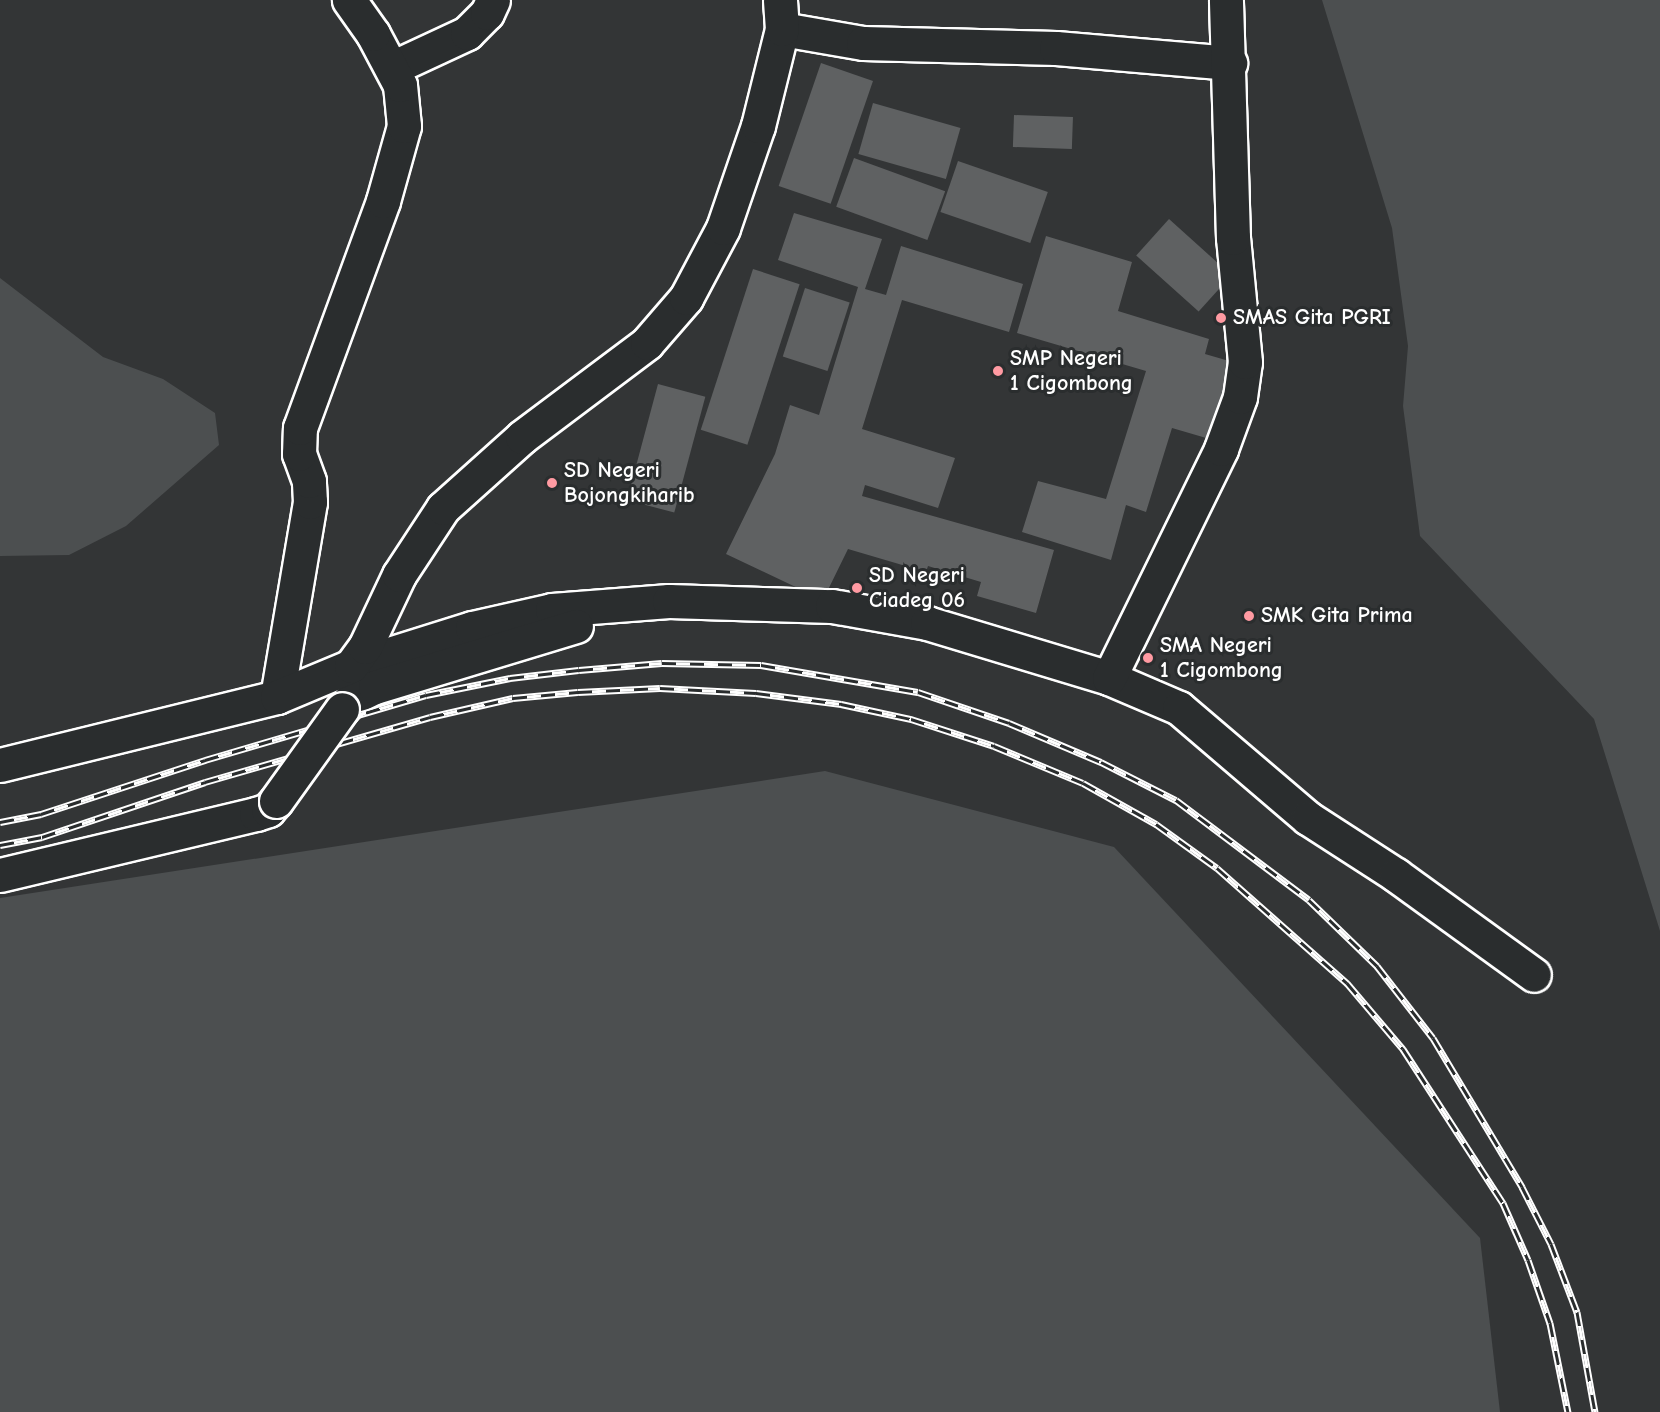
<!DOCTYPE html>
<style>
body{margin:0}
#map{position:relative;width:1660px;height:1412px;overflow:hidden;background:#333536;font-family:"Comic Neue",sans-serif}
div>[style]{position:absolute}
.green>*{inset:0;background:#4c4f50}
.building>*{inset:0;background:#5f6162;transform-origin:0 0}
.roads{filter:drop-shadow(2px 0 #fff) drop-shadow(-2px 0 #fff) drop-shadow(0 2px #fff) drop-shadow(0 -2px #fff)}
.minor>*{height:33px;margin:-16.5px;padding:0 16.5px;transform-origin:16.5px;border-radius:16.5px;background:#2a2d2e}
.rail>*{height:7px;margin-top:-3.5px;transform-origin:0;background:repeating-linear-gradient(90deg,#2a2d2e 0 14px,#fff 0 28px);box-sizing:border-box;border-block:2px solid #fff}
.bridges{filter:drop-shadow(2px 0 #fff) drop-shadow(-2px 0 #fff) drop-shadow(0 2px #fff) drop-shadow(0 -2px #fff)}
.minor-bridge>*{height:33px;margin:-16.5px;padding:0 16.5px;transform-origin:16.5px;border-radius:16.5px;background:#2a2d2e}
.dots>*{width:16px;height:16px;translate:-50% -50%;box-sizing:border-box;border:3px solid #2a2d2e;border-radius:50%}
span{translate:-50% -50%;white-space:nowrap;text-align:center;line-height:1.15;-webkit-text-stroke:6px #2a2d2e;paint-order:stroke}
.poi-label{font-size:22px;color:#fff;font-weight:700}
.left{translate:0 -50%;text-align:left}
</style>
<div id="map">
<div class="green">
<i style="clip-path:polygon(1322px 0,1660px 0,1660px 931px,1594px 719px,1420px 536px,1403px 406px,1408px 346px,1392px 228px)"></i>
<i style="clip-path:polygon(0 278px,103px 357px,163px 379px,215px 413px,219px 445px,126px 526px,69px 555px,0 556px)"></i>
<i style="clip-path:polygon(825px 771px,1114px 847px,1480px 1238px,1500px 1412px,0 1412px,0 898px)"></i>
</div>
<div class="building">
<i style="left:821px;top:63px;width:55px;height:130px;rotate:19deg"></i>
<i style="left:873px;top:103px;width:91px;height:53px;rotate:16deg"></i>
<i style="left:1014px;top:115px;width:59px;height:32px;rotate:2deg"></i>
<i style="left:854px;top:158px;width:97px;height:52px;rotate:20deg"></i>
<i style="left:958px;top:161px;width:95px;height:54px;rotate:19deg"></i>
<i style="clip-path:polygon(794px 213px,882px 239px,865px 289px,886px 295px,901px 246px,1023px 284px,1009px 332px,902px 300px,862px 429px,955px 458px,938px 508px,865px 485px,862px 496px,1054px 550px,1036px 613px,977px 596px,981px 582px,928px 566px,926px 572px,848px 549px,823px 600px,726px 554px,775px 454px,790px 405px,819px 415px,858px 287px,778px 260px)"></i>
<i style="left:1169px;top:219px;width:84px;height:49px;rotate:42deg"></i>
<i style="clip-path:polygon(1046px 236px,1132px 262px,1118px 311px,1209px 339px,1205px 354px,1236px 363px,1213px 440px,1172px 428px,1146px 512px,1126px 505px,1111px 560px,1022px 532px,1038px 481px,1106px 499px,1146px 371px,1017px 333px)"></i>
<i style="left:753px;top:269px;width:49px;height:169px;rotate:18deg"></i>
<i style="left:805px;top:288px;width:47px;height:72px;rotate:18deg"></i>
<i style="left:658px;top:384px;width:49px;height:120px;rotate:15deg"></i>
</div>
<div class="roads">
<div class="minor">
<i style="left:782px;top:29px;width:82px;rotate:9.8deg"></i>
<i style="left:863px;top:43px;width:193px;rotate:1.5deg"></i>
<i style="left:1056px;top:48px;width:175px;rotate:4.9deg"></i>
<i style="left:392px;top:68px;width:83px;rotate:-25deg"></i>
<i style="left:467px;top:33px;width:28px;rotate:-45deg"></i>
<i style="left:487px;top:13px;width:14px;rotate:-65deg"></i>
<i style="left:351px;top:666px;width:127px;rotate:-17.4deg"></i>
<i style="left:472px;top:628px;width:82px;rotate:-12.7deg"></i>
<i style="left:552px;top:610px;width:117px;rotate:-4.4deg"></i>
<i style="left:669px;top:601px;width:163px;rotate:1.8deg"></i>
<i style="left:832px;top:606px;width:97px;rotate:10.1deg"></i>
<i style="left:927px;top:623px;width:190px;rotate:16.8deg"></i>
<i style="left:1109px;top:678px;width:76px;rotate:23.2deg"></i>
<i style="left:1179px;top:708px;width:170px;rotate:40.5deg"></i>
<i style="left:1308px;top:818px;width:105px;rotate:32.9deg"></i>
<i style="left:1396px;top:875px;width:170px;rotate:35.9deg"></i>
<i style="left:1109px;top:678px;width:255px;rotate:-63.9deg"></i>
<i style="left:1221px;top:449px;width:55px;rotate:-69.9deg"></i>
<i style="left:1240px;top:397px;width:35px;rotate:-82deg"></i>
<i style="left:1245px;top:362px;width:125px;rotate:-95.5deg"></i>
<i style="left:1233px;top:238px;width:238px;rotate:-91.7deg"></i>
<i style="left:277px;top:697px;width:198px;rotate:-80.4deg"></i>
<i style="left:310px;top:502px;width:21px;rotate:-93deg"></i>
<i style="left:309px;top:481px;width:29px;rotate:-110deg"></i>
<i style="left:299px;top:454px;width:26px;rotate:-88deg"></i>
<i style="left:300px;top:428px;width:242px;rotate:-69.9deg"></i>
<i style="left:383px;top:201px;width:78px;rotate:-74.4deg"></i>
<i style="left:404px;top:126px;width:41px;rotate:-95.6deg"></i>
<i style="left:400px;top:85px;width:58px;rotate:-117.9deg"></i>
<i style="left:373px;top:34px;width:42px;rotate:-125.2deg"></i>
<i style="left:342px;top:709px;width:15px;rotate:-48deg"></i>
<i style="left:352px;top:698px;width:25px;rotate:-26deg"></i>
<i style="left:375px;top:687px;width:210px;rotate:-16.9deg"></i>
<i style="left:0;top:765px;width:285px;rotate:-13.8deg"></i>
<i style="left:277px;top:697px;width:80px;rotate:-22.7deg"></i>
<i style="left:351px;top:666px;width:24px;rotate:-54deg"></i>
<i style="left:365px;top:647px;width:80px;rotate:-64.7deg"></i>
<i style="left:399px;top:575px;width:80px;rotate:-56.7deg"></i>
<i style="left:443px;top:508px;width:106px;rotate:-41.9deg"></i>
<i style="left:522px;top:437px;width:156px;rotate:-36.9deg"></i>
<i style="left:647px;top:343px;width:60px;rotate:-49.1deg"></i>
<i style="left:686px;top:298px;width:79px;rotate:-62.1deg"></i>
<i style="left:723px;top:228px;width:108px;rotate:-71.1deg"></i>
<i style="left:758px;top:126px;width:100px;rotate:-76.1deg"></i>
<i style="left:782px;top:29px;width:29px;rotate:-94deg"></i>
<i style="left:0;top:875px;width:263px;rotate:-13.4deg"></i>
<i style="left:256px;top:814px;width:13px;rotate:-18deg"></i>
<i style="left:268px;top:810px;width:12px;rotate:-48deg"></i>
</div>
</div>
<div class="rail">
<i style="left:0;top:822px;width:42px;rotate:-11deg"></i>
<i style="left:41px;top:814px;width:173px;rotate:-18.2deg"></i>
<i style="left:205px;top:760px;width:230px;rotate:-16.4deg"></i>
<i style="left:426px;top:695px;width:86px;rotate:-11.4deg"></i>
<i style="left:510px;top:678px;width:69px;rotate:-6.6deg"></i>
<i style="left:579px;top:670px;width:83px;rotate:-4.8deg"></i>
<i style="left:662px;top:663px;width:99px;rotate:1.2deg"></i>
<i style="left:761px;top:665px;width:159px;rotate:9.8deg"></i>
<i style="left:918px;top:692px;width:96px;rotate:18.8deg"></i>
<i style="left:1009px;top:723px;width:100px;rotate:23deg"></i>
<i style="left:1101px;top:762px;width:84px;rotate:26.9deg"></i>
<i style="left:1176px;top:800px;width:166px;rotate:36.9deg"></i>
<i style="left:1309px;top:900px;width:95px;rotate:44.1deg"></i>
<i style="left:1377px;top:966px;width:91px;rotate:52.1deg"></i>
<i style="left:1433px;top:1038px;width:174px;rotate:59.1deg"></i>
<i style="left:1522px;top:1187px;width:64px;rotate:63deg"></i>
<i style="left:1551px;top:1244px;width:73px;rotate:69.1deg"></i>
<i style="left:1577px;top:1312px;width:102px;rotate:79.8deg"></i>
<i style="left:0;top:845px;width:43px;rotate:-10.8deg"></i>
<i style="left:42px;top:837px;width:172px;rotate:-18.6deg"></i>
<i style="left:205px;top:782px;width:234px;rotate:-16.1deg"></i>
<i style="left:430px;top:717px;width:85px;rotate:-12.9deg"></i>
<i style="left:513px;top:698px;width:65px;rotate:-5.3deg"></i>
<i style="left:578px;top:692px;width:82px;rotate:-2.8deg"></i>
<i style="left:660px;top:688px;width:96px;rotate:3deg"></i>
<i style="left:756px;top:693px;width:86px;rotate:7.4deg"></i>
<i style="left:841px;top:704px;width:72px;rotate:12.1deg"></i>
<i style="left:911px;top:719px;width:87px;rotate:18deg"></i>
<i style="left:994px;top:746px;width:96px;rotate:22.6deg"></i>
<i style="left:1083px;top:783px;width:84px;rotate:29.3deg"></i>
<i style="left:1156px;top:824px;width:75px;rotate:35.8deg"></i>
<i style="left:1217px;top:868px;width:174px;rotate:41.5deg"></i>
<i style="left:1347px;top:983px;width:87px;rotate:49.7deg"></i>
<i style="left:1403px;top:1049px;width:184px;rotate:57deg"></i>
<i style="left:1503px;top:1203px;width:62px;rotate:66.3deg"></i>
<i style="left:1528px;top:1260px;width:67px;rotate:70.8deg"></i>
<i style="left:1550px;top:1323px;width:91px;rotate:78.6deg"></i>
</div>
<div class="bridges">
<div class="minor-bridge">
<i style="left:276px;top:801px;width:113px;rotate:-54.3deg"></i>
</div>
</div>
<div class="dots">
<i style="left:1221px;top:318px;background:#ff9aa2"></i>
<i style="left:998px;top:371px;background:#ff9aa2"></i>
<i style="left:552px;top:483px;background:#ff9aa2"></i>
<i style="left:857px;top:588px;background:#ff9aa2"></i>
<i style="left:1249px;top:616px;background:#ff9aa2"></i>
<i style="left:1148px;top:658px;background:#ff9aa2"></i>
</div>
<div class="poi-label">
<span class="left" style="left:1233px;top:318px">SMAS Gita PGRI</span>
<span class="left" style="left:1010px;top:371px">SMP Negeri<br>1 Cigombong</span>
<span class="left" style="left:564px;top:483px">SD Negeri<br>Bojongkiharib</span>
<span class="left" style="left:869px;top:588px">SD Negeri<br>Ciadeg 06</span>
<span class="left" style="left:1261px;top:616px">SMK Gita Prima</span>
<span class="left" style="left:1160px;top:658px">SMA Negeri<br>1 Cigombong</span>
</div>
</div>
